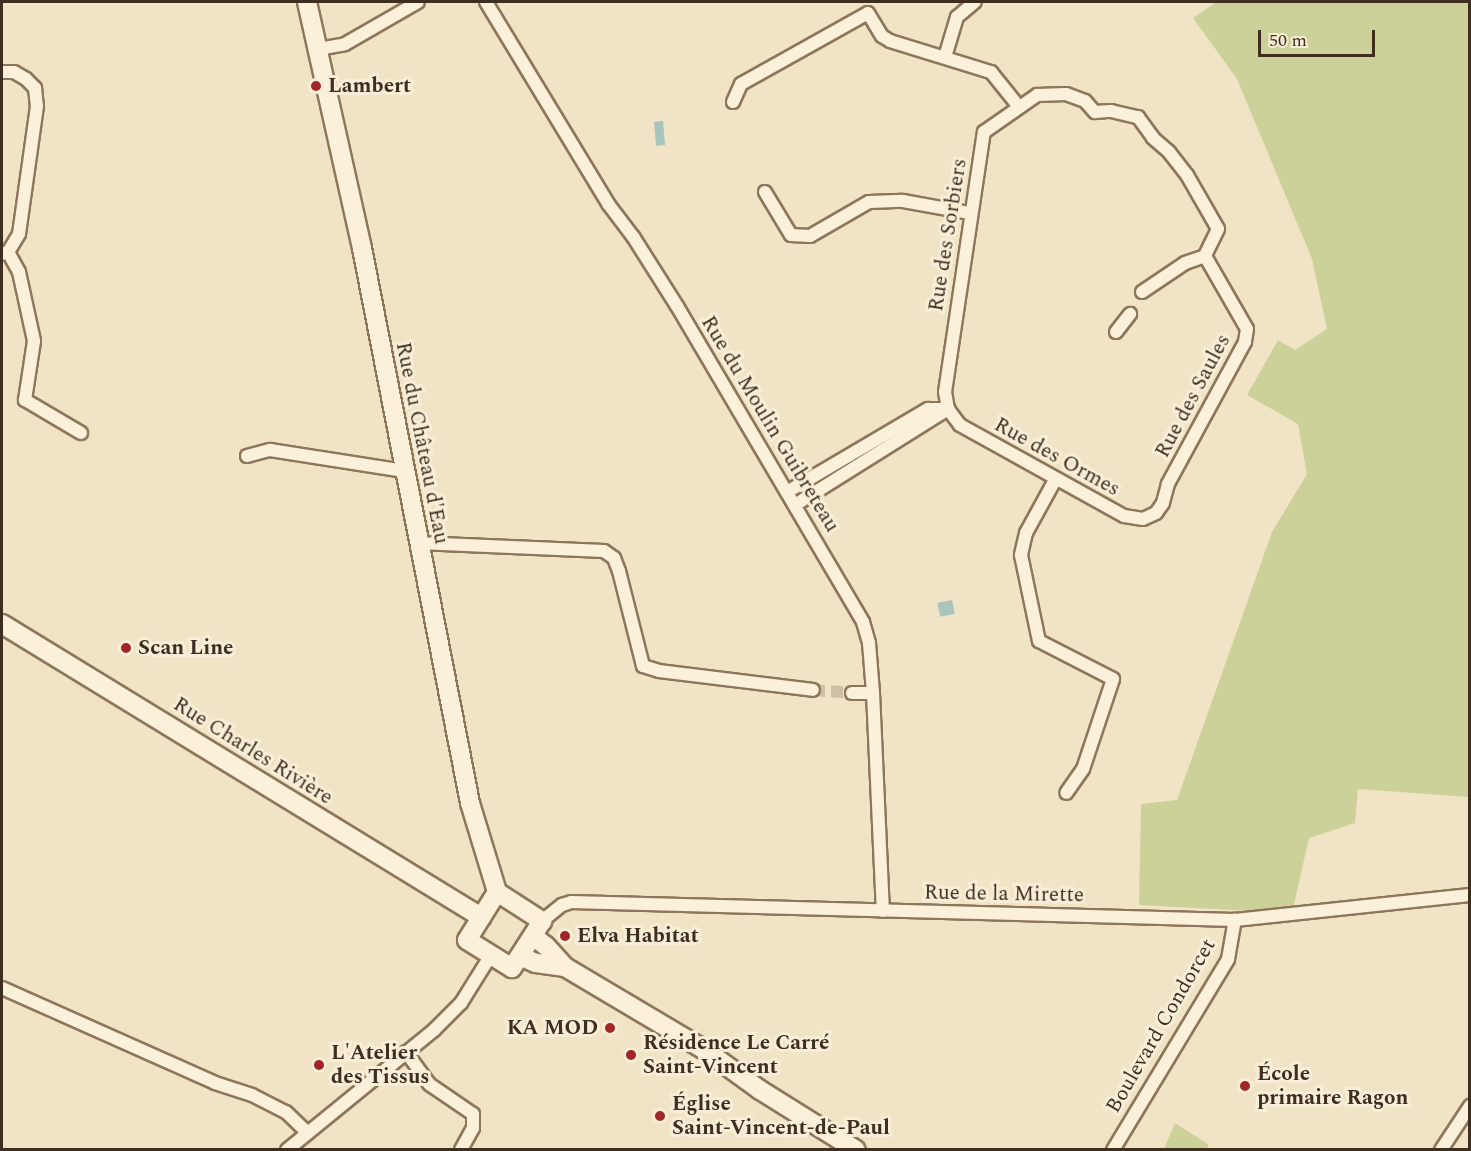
<!DOCTYPE html>
<meta charset="utf-8">
<style>
body{margin:0}
#map{position:relative;width:1471px;height:1151px;overflow:hidden;background:#f1e4c6;font-family:Spectral,serif}
div>[style]{position:absolute}
.green>*{inset:0;background:#cbd199}
.water>*{inset:0;background:#a8c5bc;transform-origin:0 0}
.street-tunnel>*{height:12px;margin-top:-6px;transform-origin:0;background:repeating-linear-gradient(90deg,#cdc0a5 0 12px,transparent 0 18px)}
.roads{filter:drop-shadow(2px 0 #8e765a) drop-shadow(-2px 0 #8e765a) drop-shadow(0 2px #8e765a) drop-shadow(0 -2px #8e765a)}
.street>*{height:12px;margin:-6px;padding:0 6px;transform-origin:6px;border-radius:6px;background:#fbf1db}
.secondary>*{height:18px;margin:-9px;padding:0 9px;transform-origin:9px;border-radius:9px;background:#fbf1db}
.dots>*{width:16px;height:16px;translate:-50% -50%;box-sizing:border-box;border:3px solid #f8eed7;border-radius:50%}
span{translate:-50% -50%;white-space:nowrap;text-align:center;line-height:1.15;-webkit-text-stroke:6px #f8eed7;paint-order:stroke}
.poi-label{font-size:21px;color:#3e2e1f;font-weight:700}
.left{translate:0 -50%;text-align:left}
.right{translate:-100% -50%;text-align:right}
.street-label{font-size:21px;color:#3e2e1f}
.frame{position:absolute;inset:0;border:3px solid #3e2e1f;pointer-events:none}
.scale{position:absolute;left:1258px;top:30px;width:117px;height:27px;box-sizing:border-box;border:3px solid #3e2e1f;border-top:0;padding-left:8px;font-size:18px;line-height:21px;white-space:nowrap;color:#3e2e1f;-webkit-text-stroke:4px #f8eed7;paint-order:stroke}
</style>
<div id="map">
<div class="green">
<i style="clip-path:polygon(1216px 2px,1469px 2px,1469px 797px,1358px 789px,1355px 823px,1309px 838px,1292px 913px,1139px 905px,1141px 804px,1177px 800px,1272px 532px,1307px 474px,1298px 424px,1247px 395px,1278px 340px,1295px 350px,1327px 329px,1312px 259px,1237px 79px,1193px 18px)"></i>
<i style="clip-path:polygon(1175px 1123px,1209px 1145px,1206px 1149px,1164px 1149px)"></i>
</div>
<div class="water">
<i style="left:663px;top:121px;width:24px;height:9px;rotate:85deg"></i>
<i style="left:952px;top:600px;width:14px;height:15px;rotate:78deg"></i>
</div>
<div class="street-tunnel">
<i style="left:813px;top:690px;width:39px;rotate:4deg"></i>
</div>
<div class="roads">
<div class="street">
<i style="left:486px;top:2px;width:237px;rotate:58.8deg"></i>
<i style="left:609px;top:205px;width:41px;rotate:52.9deg"></i>
<i style="left:634px;top:238px;width:80px;rotate:57.7deg"></i>
<i style="left:677px;top:306px;width:367px;rotate:59.5deg"></i>
<i style="left:863px;top:622px;width:22px;rotate:74deg"></i>
<i style="left:869px;top:643px;width:50px;rotate:85.4deg"></i>
<i style="left:873px;top:693px;width:218px;rotate:87.4deg"></i>
<i style="left:318px;top:49px;width:27px;rotate:-10deg"></i>
<i style="left:345px;top:44px;width:84px;rotate:-29.9deg"></i>
<i style="left:945px;top:57px;width:42px;rotate:-73.3deg"></i>
<i style="left:957px;top:17px;width:23px;rotate:-40deg"></i>
<i style="left:2px;top:72px;width:12px"></i>
<i style="left:14px;top:72px;width:14px;rotate:30deg"></i>
<i style="left:26px;top:79px;width:13px;rotate:45deg"></i>
<i style="left:35px;top:88px;width:18px;rotate:84deg"></i>
<i style="left:37px;top:106px;width:129px;rotate:98deg"></i>
<i style="left:19px;top:234px;width:21px;rotate:121deg"></i>
<i style="left:8px;top:252px;width:6px;rotate:162deg"></i>
<i style="left:1066px;top:94px;width:20px;rotate:20deg"></i>
<i style="left:1085px;top:101px;width:15px;rotate:48deg"></i>
<i style="left:1095px;top:112px;width:16px;rotate:-4deg"></i>
<i style="left:1111px;top:111px;width:28px;rotate:13deg"></i>
<i style="left:1138px;top:117px;width:26px;rotate:54deg"></i>
<i style="left:1153px;top:138px;width:21px;rotate:41deg"></i>
<i style="left:1169px;top:152px;width:29px;rotate:52deg"></i>
<i style="left:1187px;top:175px;width:62px;rotate:60.1deg"></i>
<i style="left:1218px;top:229px;width:30px;rotate:116deg"></i>
<i style="left:1205px;top:256px;width:84px;rotate:60.1deg"></i>
<i style="left:1247px;top:329px;width:13px;rotate:99deg"></i>
<i style="left:1245px;top:342px;width:162px;rotate:118.5deg"></i>
<i style="left:1168px;top:484px;width:20px;rotate:105deg"></i>
<i style="left:1163px;top:503px;width:12px;rotate:125deg"></i>
<i style="left:1156px;top:513px;width:14px;rotate:155deg"></i>
<i style="left:1143px;top:519px;width:19px;rotate:-171deg"></i>
<i style="left:1124px;top:516px;width:188px;rotate:-151deg"></i>
<i style="left:960px;top:425px;width:20px;rotate:-127deg"></i>
<i style="left:948px;top:409px;width:17px;rotate:-100deg"></i>
<i style="left:945px;top:392px;width:263px;rotate:-81.5deg"></i>
<i style="left:984px;top:132px;width:65px;rotate:-34.9deg"></i>
<i style="left:1037px;top:95px;width:29px;rotate:-2deg"></i>
<i style="left:733px;top:102px;width:20px;rotate:-66deg"></i>
<i style="left:741px;top:84px;width:145px;rotate:-29.2deg"></i>
<i style="left:868px;top:13px;width:27px;rotate:59deg"></i>
<i style="left:882px;top:36px;width:9px;rotate:32deg"></i>
<i style="left:890px;top:41px;width:106px;rotate:17.1deg"></i>
<i style="left:991px;top:72px;width:45px;rotate:51.3deg"></i>
<i style="left:765px;top:192px;width:50px;rotate:58.8deg"></i>
<i style="left:791px;top:235px;width:19px;rotate:3deg"></i>
<i style="left:810px;top:236px;width:68px;rotate:-30deg"></i>
<i style="left:869px;top:202px;width:34px;rotate:-2deg"></i>
<i style="left:903px;top:201px;width:68px;rotate:10.2deg"></i>
<i style="left:8px;top:252px;width:23px;rotate:61deg"></i>
<i style="left:19px;top:272px;width:71px;rotate:77.7deg"></i>
<i style="left:34px;top:341px;width:60px;rotate:98.7deg"></i>
<i style="left:25px;top:400px;width:65px;rotate:30.5deg"></i>
<i style="left:1142px;top:292px;width:52px;rotate:-34deg"></i>
<i style="left:1185px;top:263px;width:21px;rotate:-19deg"></i>
<i style="left:1116px;top:332px;width:23px;rotate:-52deg"></i>
<i style="left:247px;top:456px;width:24px;rotate:-15deg"></i>
<i style="left:270px;top:450px;width:136px;rotate:8.9deg"></i>
<i style="left:1055px;top:480px;width:60px;rotate:118.7deg"></i>
<i style="left:1026px;top:533px;width:23px;rotate:103deg"></i>
<i style="left:1021px;top:555px;width:88px;rotate:78.2deg"></i>
<i style="left:1039px;top:641px;width:83px;rotate:27.2deg"></i>
<i style="left:1113px;top:679px;width:95px;rotate:108.4deg"></i>
<i style="left:1083px;top:769px;width:29px;rotate:125deg"></i>
<i style="left:787px;top:492px;width:164px;rotate:-30.5deg"></i>
<i style="left:928px;top:409px;width:20px"></i>
<i style="left:795px;top:505px;width:181px;rotate:-32.1deg"></i>
<i style="left:418px;top:543px;width:186px;rotate:2.5deg"></i>
<i style="left:604px;top:551px;width:12px;rotate:35deg"></i>
<i style="left:614px;top:558px;width:14px;rotate:69deg"></i>
<i style="left:619px;top:571px;width:98px;rotate:75.8deg"></i>
<i style="left:643px;top:666px;width:17px;rotate:17deg"></i>
<i style="left:659px;top:671px;width:155px;rotate:7deg"></i>
<i style="left:852px;top:693px;width:21px"></i>
<i style="left:542px;top:921px;width:26px;rotate:-39deg"></i>
<i style="left:562px;top:905px;width:9px;rotate:-18deg"></i>
<i style="left:571px;top:902px;width:664px;rotate:1.55deg"></i>
<i style="left:1235px;top:920px;width:236px;rotate:-6.1deg"></i>
<i style="left:2px;top:988px;width:233px;rotate:24deg"></i>
<i style="left:215px;top:1083px;width:39px;rotate:18deg"></i>
<i style="left:252px;top:1095px;width:38px;rotate:27deg"></i>
<i style="left:286px;top:1112px;width:30px;rotate:44deg"></i>
<i style="left:406px;top:1052px;width:39px;rotate:54deg"></i>
<i style="left:429px;top:1084px;width:53px;rotate:34.3deg"></i>
<i style="left:473px;top:1114px;width:14px;rotate:90deg"></i>
<i style="left:473px;top:1128px;width:25px;rotate:119deg"></i>
<i style="left:287px;top:1150px;width:190px;rotate:-39.2deg"></i>
<i style="left:434px;top:1030px;width:38px;rotate:-45deg"></i>
<i style="left:461px;top:1003px;width:57px;rotate:-58deg"></i>
<i style="left:1113px;top:1150px;width:223px;rotate:-58.9deg"></i>
<i style="left:1228px;top:959px;width:40px;rotate:-80deg"></i>
<i style="left:1441px;top:1150px;width:53px;rotate:-56.6deg"></i>
</div>
<div class="secondary">
<i style="left:307px;top:2px;width:252px;rotate:77.4deg"></i>
<i style="left:362px;top:248px;width:565px;rotate:78.99deg"></i>
<i style="left:470px;top:803px;width:93px;rotate:73.1deg"></i>
<i style="left:2px;top:624px;width:562px;rotate:31.45deg"></i>
<i style="left:497px;top:892px;width:54px;rotate:32.8deg"></i>
<i style="left:542px;top:921px;width:56px;rotate:122.6deg"></i>
<i style="left:512px;top:968px;width:53px;rotate:-148.1deg"></i>
<i style="left:467px;top:940px;width:57px;rotate:-58deg"></i>
<i style="left:533px;top:936px;width:16px;rotate:38deg"></i>
<i style="left:546px;top:946px;width:28px;rotate:48deg"></i>
<i style="left:565px;top:967px;width:163px;rotate:30.7deg"></i>
<i style="left:705px;top:1050px;width:68px;rotate:36deg"></i>
<i style="left:760px;top:1090px;width:113px;rotate:32deg"></i>
<i style="left:520px;top:956px;width:17px;rotate:24deg"></i>
<i style="left:536px;top:963px;width:29px;rotate:8deg"></i>
</div>
</div>
<div class="dots">
<i style="left:316px;top:86px;background:#a22628"></i>
<i style="left:126px;top:648px;background:#a22628"></i>
<i style="left:565px;top:936px;background:#a22628"></i>
<i style="left:610px;top:1028px;background:#a22628"></i>
<i style="left:631px;top:1055px;background:#a22628"></i>
<i style="left:319px;top:1065px;background:#a22628"></i>
<i style="left:1245px;top:1086px;background:#a22628"></i>
<i style="left:660px;top:1116px;background:#a22628"></i>
</div>
<div class="poi-label">
<span class="left" style="left:328px;top:86px">Lambert</span>
<span class="left" style="left:138px;top:648px">Scan Line</span>
<span class="left" style="left:577px;top:936px">Elva Habitat</span>
<span class="right" style="left:598px;top:1028px">KA MOD</span>
<span class="left" style="left:643px;top:1055px">Résidence Le Carré<br>Saint-Vincent</span>
<span class="left" style="left:331px;top:1065px">L'Atelier<br>des Tissus</span>
<span class="left" style="left:1257px;top:1086px">École<br>primaire Ragon</span>
<span class="left" style="left:672px;top:1116px">Église<br>Saint-Vincent-de-Paul</span>
</div>
<div class="street-label">
<span style="left:948px;top:235px;rotate:-81deg">Rue des Sorbiers</span>
<span style="left:1193px;top:396px;rotate:-62deg">Rue des Saules</span>
<span style="left:770px;top:424px;rotate:59deg">Rue du Moulin Guibreteau</span>
<span style="left:422px;top:443px;rotate:79deg">Rue du Château d'Eau</span>
<span style="left:1057px;top:457px;rotate:29deg">Rue des Ormes</span>
<span style="left:253px;top:751px;rotate:32deg">Rue Charles Rivière</span>
<span style="left:1004px;top:894px;rotate:1deg">Rue de la Mirette</span>
<span style="left:1161px;top:1026px;rotate:-60deg">Boulevard Condorcet</span>
</div>
<div class="frame"></div>
<div class="scale">50 m</div>
</div>
